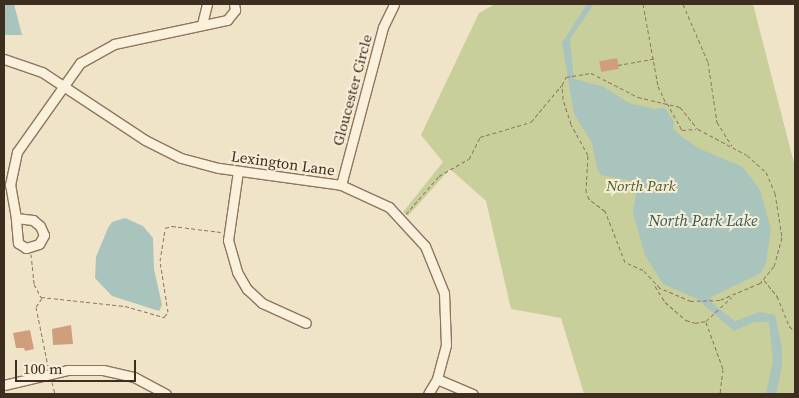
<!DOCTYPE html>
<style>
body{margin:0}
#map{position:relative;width:799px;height:398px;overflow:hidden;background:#f0e4c8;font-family:"Source Serif 4",serif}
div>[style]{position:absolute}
.green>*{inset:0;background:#c9cf9b}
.water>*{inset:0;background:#a9c4bc}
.building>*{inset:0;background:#cf9f7d;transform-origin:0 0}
.path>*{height:1px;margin-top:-0.5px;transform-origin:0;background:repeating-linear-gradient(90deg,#8d765c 0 4px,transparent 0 6.5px)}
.roads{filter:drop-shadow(1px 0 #8d765c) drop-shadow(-1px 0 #8d765c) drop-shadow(0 1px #8d765c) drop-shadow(0 -1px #8d765c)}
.minor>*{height:9px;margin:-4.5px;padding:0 4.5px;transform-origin:4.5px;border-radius:4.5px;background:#faf1dc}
span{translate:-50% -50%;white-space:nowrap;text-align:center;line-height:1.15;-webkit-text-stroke:4px #f7eed8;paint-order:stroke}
.street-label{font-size:15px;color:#3d2e20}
.park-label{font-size:15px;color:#4d5a26;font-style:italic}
.water-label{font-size:16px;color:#2f5d5a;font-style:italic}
.frame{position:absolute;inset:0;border:5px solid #3d2e20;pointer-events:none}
.scale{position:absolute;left:15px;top:360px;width:121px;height:22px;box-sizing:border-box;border:2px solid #3d2e20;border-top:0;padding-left:6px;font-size:15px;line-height:18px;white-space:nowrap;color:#3d2e20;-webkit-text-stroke:4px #f7eed8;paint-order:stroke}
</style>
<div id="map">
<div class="green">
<i style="clip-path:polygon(495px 4px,753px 4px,795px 167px,795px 394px,584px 394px,561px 318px,511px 309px,486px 201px,450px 169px,408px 216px,403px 212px,443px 162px,421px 135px,479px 13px)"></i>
</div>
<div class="water">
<i style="clip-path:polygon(4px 4px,14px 4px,22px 35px,4px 35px)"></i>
<i style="clip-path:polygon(587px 4px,594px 4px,570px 39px,574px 79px,604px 87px,629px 103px,654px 109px,665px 108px,674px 122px,673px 129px,681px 136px,698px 148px,743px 167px,760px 190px,771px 229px,766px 263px,761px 273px,711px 297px,712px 303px,735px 321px,760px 312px,775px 315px,782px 347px,782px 367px,776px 394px,766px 394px,773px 361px,769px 322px,754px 322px,734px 331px,697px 299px,663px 284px,645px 255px,633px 213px,637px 186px,632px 181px,601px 175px,597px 168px,592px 143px,574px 114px,562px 43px)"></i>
<i style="clip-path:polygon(125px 218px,143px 226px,153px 238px,154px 269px,162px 305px,159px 311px,112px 296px,95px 278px,96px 257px,108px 228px,112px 222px)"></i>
</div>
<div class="building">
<i style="left:617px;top:58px;width:11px;height:18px;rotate:80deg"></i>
<i style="clip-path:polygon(71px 325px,73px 344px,53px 345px,52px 329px)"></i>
<i style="clip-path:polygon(30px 330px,34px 349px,25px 351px,24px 348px,16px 348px,13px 333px)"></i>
</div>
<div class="path">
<i style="left:643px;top:4px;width:83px;rotate:79.6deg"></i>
<i style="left:658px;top:86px;width:17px;rotate:65deg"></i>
<i style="left:683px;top:4px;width:63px;rotate:66.7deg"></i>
<i style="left:708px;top:62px;width:61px;rotate:81.5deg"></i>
<i style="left:717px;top:122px;width:28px;rotate:58deg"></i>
<i style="left:618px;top:65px;width:36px;rotate:-10deg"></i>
<i style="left:591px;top:73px;width:53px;rotate:27.1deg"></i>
<i style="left:638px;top:97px;width:43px;rotate:13.4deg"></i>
<i style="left:680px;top:107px;width:28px;rotate:51deg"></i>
<i style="left:698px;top:129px;width:55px;rotate:28deg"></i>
<i style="left:747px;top:155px;width:25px;rotate:42deg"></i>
<i style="left:766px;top:172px;width:23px;rotate:67deg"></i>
<i style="left:775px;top:193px;width:45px;rotate:81deg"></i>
<i style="left:782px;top:237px;width:30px;rotate:105deg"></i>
<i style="left:774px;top:266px;width:22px;rotate:129deg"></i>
<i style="left:760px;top:283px;width:43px;rotate:157deg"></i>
<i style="left:720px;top:300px;width:29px;rotate:178deg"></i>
<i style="left:691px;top:301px;width:34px;rotate:-157deg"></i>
<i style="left:660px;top:288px;width:25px;rotate:-133deg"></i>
<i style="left:643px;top:270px;width:20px;rotate:-156deg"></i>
<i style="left:625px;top:262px;width:55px;rotate:-111.4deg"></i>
<i style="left:605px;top:211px;width:20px;rotate:-143deg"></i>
<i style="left:589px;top:199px;width:8px;rotate:-113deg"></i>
<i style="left:586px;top:192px;width:37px;rotate:-87deg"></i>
<i style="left:588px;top:155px;width:35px;rotate:-119deg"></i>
<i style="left:571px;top:124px;width:26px;rotate:-108deg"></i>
<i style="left:563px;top:99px;width:14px;rotate:-94deg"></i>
<i style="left:562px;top:85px;width:9px;rotate:-63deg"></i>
<i style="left:566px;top:77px;width:25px;rotate:-9deg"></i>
<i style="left:667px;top:103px;width:31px;rotate:61deg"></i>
<i style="left:682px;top:130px;width:14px;rotate:-4deg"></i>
<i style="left:406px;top:214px;width:50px;rotate:-49deg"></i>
<i style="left:439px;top:176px;width:34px;rotate:-30deg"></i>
<i style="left:469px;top:159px;width:25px;rotate:-63deg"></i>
<i style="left:480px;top:137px;width:53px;rotate:-16.4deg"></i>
<i style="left:531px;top:122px;width:47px;rotate:-50.2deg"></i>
<i style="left:31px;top:254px;width:30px;rotate:84deg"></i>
<i style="left:34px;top:284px;width:15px;rotate:62deg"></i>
<i style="left:41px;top:297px;width:84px;rotate:6.1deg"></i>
<i style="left:125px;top:306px;width:41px;rotate:15.8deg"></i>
<i style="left:164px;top:317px;width:6px;rotate:-51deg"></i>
<i style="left:168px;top:312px;width:52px;rotate:-98.9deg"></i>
<i style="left:160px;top:261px;width:33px;rotate:-81deg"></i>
<i style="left:165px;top:228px;width:7px;rotate:-16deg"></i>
<i style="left:172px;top:226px;width:49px;rotate:7deg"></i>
<i style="left:764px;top:280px;width:21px;rotate:51deg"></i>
<i style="left:777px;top:296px;width:32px;rotate:68deg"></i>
<i style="left:789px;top:326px;width:8px;rotate:40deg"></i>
<i style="left:655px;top:286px;width:19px;rotate:58deg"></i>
<i style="left:665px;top:302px;width:28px;rotate:41deg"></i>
<i style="left:686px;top:320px;width:9px;rotate:18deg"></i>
<i style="left:695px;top:323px;width:11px;rotate:-10deg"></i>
<i style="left:706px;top:321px;width:35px;rotate:-43deg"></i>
<i style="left:42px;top:298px;width:11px;rotate:124deg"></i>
<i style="left:36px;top:307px;width:60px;rotate:78.5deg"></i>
<i style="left:706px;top:322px;width:50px;rotate:70.1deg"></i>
<i style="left:723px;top:369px;width:25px;rotate:97deg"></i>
<i style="left:52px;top:382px;width:12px;rotate:76deg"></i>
</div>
<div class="roads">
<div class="minor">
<i style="left:202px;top:24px;width:21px;rotate:-76deg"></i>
<i style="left:4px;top:59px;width:40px;rotate:18.9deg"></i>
<i style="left:42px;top:72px;width:123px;rotate:33.4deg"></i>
<i style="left:145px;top:140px;width:40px;rotate:26.6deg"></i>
<i style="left:181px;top:158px;width:39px;rotate:15deg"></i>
<i style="left:219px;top:168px;width:123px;rotate:7.9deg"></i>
<i style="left:341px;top:185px;width:53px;rotate:24.6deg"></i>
<i style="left:389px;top:207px;width:53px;rotate:47.3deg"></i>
<i style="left:425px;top:246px;width:51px;rotate:68deg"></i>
<i style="left:444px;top:293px;width:52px;rotate:87.8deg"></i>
<i style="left:446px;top:345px;width:35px;rotate:105deg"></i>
<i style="left:437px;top:379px;width:17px;rotate:121deg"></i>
<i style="left:238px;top:171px;width:70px;rotate:98.2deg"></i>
<i style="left:228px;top:240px;width:33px;rotate:74deg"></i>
<i style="left:237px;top:272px;width:20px;rotate:60deg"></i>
<i style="left:247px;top:289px;width:21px;rotate:43deg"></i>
<i style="left:262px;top:303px;width:48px;rotate:24.4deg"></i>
<i style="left:341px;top:185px;width:163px;rotate:-75.1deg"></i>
<i style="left:383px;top:27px;width:25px;rotate:-64deg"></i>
<i style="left:16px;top:218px;width:34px;rotate:-100deg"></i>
<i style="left:10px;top:185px;width:34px;rotate:-78deg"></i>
<i style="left:17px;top:152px;width:109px;rotate:-54.7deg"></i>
<i style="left:80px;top:63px;width:39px;rotate:-29deg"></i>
<i style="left:114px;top:44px;width:116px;rotate:-12deg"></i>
<i style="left:227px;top:20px;width:13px;rotate:-51deg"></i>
<i style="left:235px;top:10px;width:6px;rotate:-99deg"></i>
<i style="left:16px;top:218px;width:17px;rotate:7deg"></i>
<i style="left:33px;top:220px;width:9px;rotate:41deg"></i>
<i style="left:40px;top:226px;width:10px;rotate:66deg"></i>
<i style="left:44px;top:235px;width:10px;rotate:119deg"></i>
<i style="left:39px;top:244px;width:14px;rotate:163deg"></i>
<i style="left:26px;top:248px;width:9px;rotate:-148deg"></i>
<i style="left:18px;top:243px;width:25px;rotate:-95deg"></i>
<i style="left:437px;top:379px;width:39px;rotate:23deg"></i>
<i style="left:4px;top:385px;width:66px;rotate:-13.2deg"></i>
<i style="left:68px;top:370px;width:35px"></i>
<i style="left:103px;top:370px;width:32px;rotate:13deg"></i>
<i style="left:134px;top:377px;width:36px;rotate:28deg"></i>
</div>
</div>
<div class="street-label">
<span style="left:352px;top:90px;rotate:-75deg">Gloucester Circle</span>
<span style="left:283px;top:163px;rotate:8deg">Lexington Lane</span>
</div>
<div class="park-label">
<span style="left:641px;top:186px">North Park</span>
</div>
<div class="water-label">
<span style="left:703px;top:220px">North Park Lake</span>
</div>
<div class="frame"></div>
<div class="scale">100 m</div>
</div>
